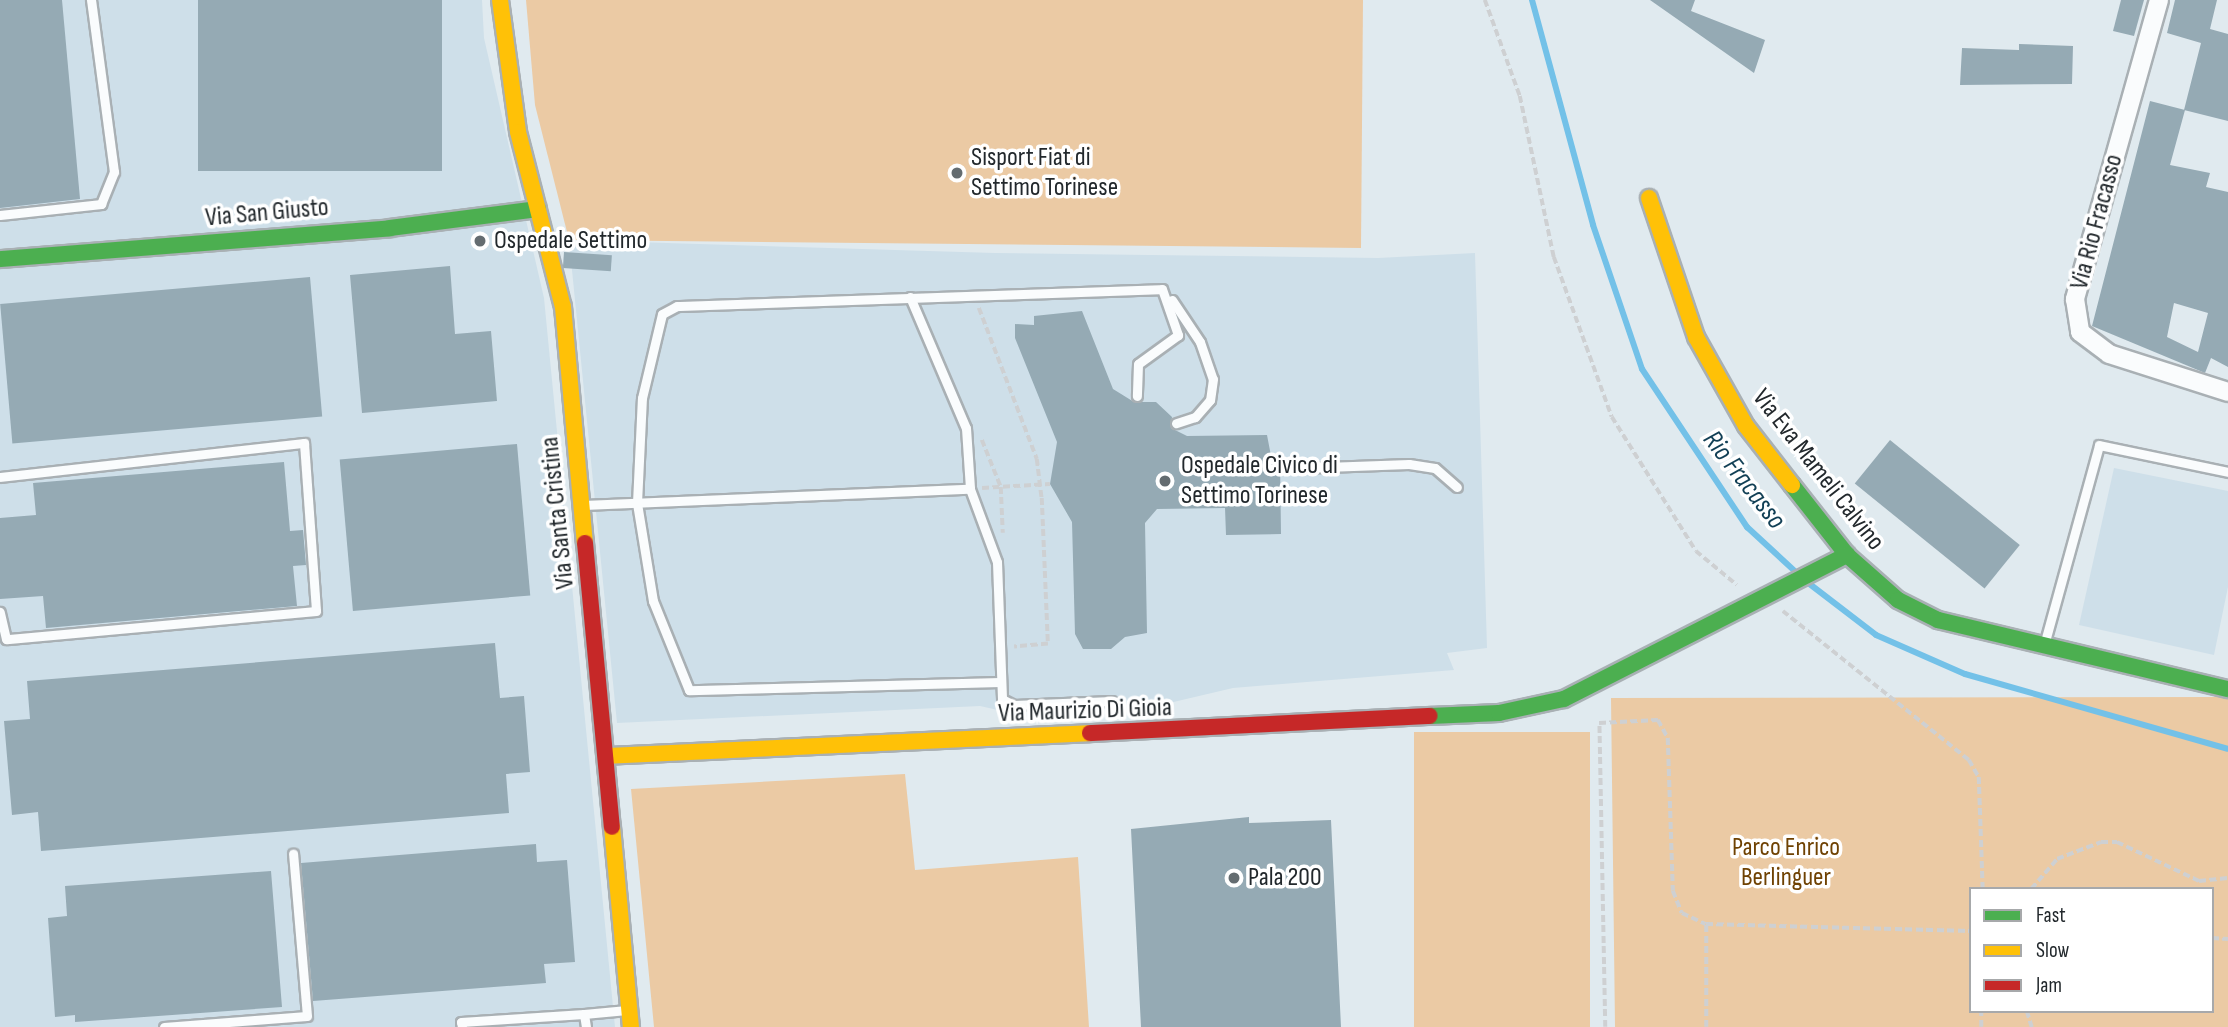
<!DOCTYPE html>
<style>
body{margin:0}
#map{position:relative;width:2228px;height:1027px;overflow:hidden;background:#e0eaef;font-family:"Sofia Sans Condensed",sans-serif}
div>[style]{position:absolute}
.built>*{inset:0;background:#cedfe9}
.green>*{inset:0;background:#ebcaa4;transform-origin:0 0}
.stream>*{height:6px;margin:-3px;padding:0 3px;transform-origin:3px;border-radius:3px;background:#73c1e8}
.building>*{inset:0;background:#95aab4;transform-origin:0 0}
.path>*{height:3.5px;margin-top:-1.75px;transform-origin:0;background:repeating-linear-gradient(90deg,#ced0d2 0 7px,transparent 0 10.5px)}
.roads{filter:drop-shadow(2px 0 #a9b0b4) drop-shadow(-2px 0 #a9b0b4) drop-shadow(0 2px #a9b0b4) drop-shadow(0 -2px #a9b0b4)}
.lane>*{height:9px;margin:-4.5px;padding:0 4.5px;transform-origin:4.5px;border-radius:4.5px;background:#fafcfd}
.street>*{height:18px;margin:-9px;padding:0 9px;transform-origin:9px;border-radius:9px;background:#fafcfd}
.fast>*{height:16px;margin:-8px;padding:0 8px;transform-origin:8px;border-radius:8px;background:#4caf50}
.slow>*{height:16px;margin:-8px;padding:0 8px;transform-origin:8px;border-radius:8px;background:#ffc107}
.jam>*{height:16px;margin:-8px;padding:0 8px;transform-origin:8px;border-radius:8px;background:#c62828}
.dots>*{width:19px;height:19px;translate:-50% -50%;box-sizing:border-box;border:4px solid #fff;border-radius:50%}
span{translate:-50% -50%;white-space:nowrap;text-align:center;line-height:1.15;-webkit-text-stroke:7px #fff;paint-order:stroke}
.poi-label{font-size:26px;color:#22282c}
.left{translate:0 -50%;text-align:left}
.street-label{font-size:26px;color:#22282c}
.park-label{font-size:26px;color:#6f4203}
.water-label{font-size:28px;color:#113f55;font-style:italic}
.legend{position:absolute;left:1969px;top:887px;width:245px;height:126px;box-sizing:border-box;background:#fff;border:2px solid #a7a9ab;margin:0;padding:9px 12px;list-style:none;font-size:21px;color:#22282c}
.legend li{display:flex;align-items:center;gap:14px;height:35px}
.legend b{width:35px;border:2px solid #a7a9ab}
</style>
<div id="map">
<div class="built">
<i style="clip-path:polygon(0 0,482px 0,484px 38px,544px 298px,615px 1027px,0 1027px)"></i>
<i style="clip-path:polygon(569px 240px,995px 253px,1378px 258px,1475px 253px,1487px 648px,1447px 653px,1454px 670px,1233px 688px,1165px 704px,1034px 718px,980px 706px,617px 723px)"></i>
<i style="clip-path:polygon(2114px 468px,2228px 491px,2228px 587px,2214px 655px,2079px 625px)"></i>
</div>
<div class="green">
<i style="clip-path:polygon(526px 0,1363px 0,1361px 248px,569px 240px,535px 105px)"></i>
<i style="clip-path:polygon(evenodd,2228px 697px,2228px 1027px,1615px 1027px,1611px 698px,2228px 697px,1971px 889px,2212px 889px,2212px 1011px,1971px 1011px,1971px 889px)"></i>
<i style="left:1414px;top:732px;width:176px;height:295px"></i>
<i style="clip-path:polygon(905px 774px,915px 870px,1078px 857px,1089px 1027px,654px 1027px,631px 789px)"></i>
</div>
<div class="stream">
<i style="left:1532px;top:0;width:233px;rotate:74.8deg"></i>
<i style="left:1593px;top:225px;width:152px;rotate:71.2deg"></i>
<i style="left:1642px;top:369px;width:190px;rotate:56.4deg"></i>
<i style="left:1747px;top:527px;width:71px;rotate:42.7deg"></i>
<i style="left:1807px;top:582px;width:87px;rotate:37.5deg"></i>
<i style="left:1876px;top:635px;width:97px;rotate:23.7deg"></i>
<i style="left:1965px;top:674px;width:273px;rotate:15.9deg"></i>
</div>
<div class="building">
<i style="clip-path:polygon(0 0,62px 0,80px 199px,0 208px)"></i>
<i style="left:198px;top:0;width:244px;height:171px"></i>
<i style="clip-path:polygon(1650px 0,1695px 0,1691px 11px,1765px 40px,1754px 73px)"></i>
<i style="clip-path:polygon(2121px 0,2144px 0,2134px 36px,2113px 31px)"></i>
<i style="clip-path:polygon(2175px 0,2217px 0,2210px 29px,2228px 34px,2228px 121px,2184px 110px,2201px 43px,2167px 33px)"></i>
<i style="clip-path:polygon(2019px 44px,2073px 46px,2072px 84px,1960px 85px,1962px 48px,2019px 50px)"></i>
<i style="clip-path:polygon(evenodd,2150px 101px,2185px 110px,2170px 165px,2210px 173px,2206px 187px,2228px 192px,2228px 367px,2211px 358px,2205px 373px,2092px 326px,2150px 101px,2174px 303px,2208px 313px,2198px 352px,2167px 337px,2174px 303px)"></i>
<i style="left:564px;top:252px;width:48px;height:16px;rotate:4deg"></i>
<i style="clip-path:polygon(450px 266px,455px 334px,491px 331px,497px 401px,362px 413px,350px 275px)"></i>
<i style="left:310px;top:277px;width:140px;height:311px;rotate:85deg"></i>
<i style="clip-path:polygon(1082px 311px,1113px 389px,1134px 402px,1156px 402px,1172px 417px,1171px 428px,1187px 436px,1267px 435px,1271px 456px,1280px 460px,1281px 534px,1226px 535px,1225px 508px,1157px 509px,1145px 523px,1147px 633px,1125px 637px,1111px 649px,1083px 649px,1075px 634px,1072px 522px,1050px 484px,1057px 442px,1015px 338px,1015px 324px,1034px 325px,1034px 316px)"></i>
<i style="left:1890px;top:440px;width:167px;height:56px;rotate:39deg"></i>
<i style="left:517px;top:444px;width:152px;height:178px;rotate:85deg"></i>
<i style="clip-path:polygon(284px 462px,290px 531px,303px 530px,306px 565px,293px 566px,297px 606px,46px 628px,43px 596px,0 599px,0 518px,36px 515px,33px 483px)"></i>
<i style="clip-path:polygon(495px 643px,500px 698px,524px 696px,530px 772px,506px 774px,509px 813px,41px 851px,38px 812px,12px 815px,4px 721px,30px 719px,27px 681px)"></i>
<i style="clip-path:polygon(1249px 817px,1249px 823px,1331px 820px,1341px 1027px,1141px 1027px,1131px 829px)"></i>
<i style="clip-path:polygon(536px 844px,537px 862px,567px 860px,575px 962px,544px 964px,546px 983px,313px 1001px,301px 863px)"></i>
<i style="clip-path:polygon(271px 871px,282px 1007px,75px 1022px,75px 1015px,55px 1017px,48px 918px,67px 916px,65px 886px)"></i>
</div>
<div class="path">
<i style="left:1485px;top:0;width:102px;rotate:70deg"></i>
<i style="left:1520px;top:96px;width:165px;rotate:78.1deg"></i>
<i style="left:1554px;top:257px;width:170px;rotate:70.1deg"></i>
<i style="left:1612px;top:417px;width:158px;rotate:57.9deg"></i>
<i style="left:1696px;top:551px;width:53px;rotate:39.7deg"></i>
<i style="left:979px;top:308px;width:162px;rotate:69deg"></i>
<i style="left:1037px;top:459px;width:39px;rotate:83deg"></i>
<i style="left:1042px;top:498px;width:146px;rotate:87.6deg"></i>
<i style="left:1048px;top:644px;width:34px;rotate:175deg"></i>
<i style="left:982px;top:440px;width:51px;rotate:68deg"></i>
<i style="left:1001px;top:487px;width:46px;rotate:87.5deg"></i>
<i style="left:982px;top:488px;width:68px;rotate:-3.4deg"></i>
<i style="left:1783px;top:611px;width:238px;rotate:38.7deg"></i>
<i style="left:1969px;top:760px;width:20px;rotate:60deg"></i>
<i style="left:1979px;top:777px;width:112px;rotate:88deg"></i>
<i style="left:2031px;top:889px;width:40px;rotate:-49deg"></i>
<i style="left:2057px;top:859px;width:47px;rotate:-21.1deg"></i>
<i style="left:2101px;top:842px;width:16px"></i>
<i style="left:2117px;top:842px;width:91px;rotate:25.4deg"></i>
<i style="left:2199px;top:881px;width:29px;rotate:-6deg"></i>
<i style="left:2212px;top:938px;width:16px;rotate:4deg"></i>
<i style="left:2027px;top:1011px;width:17px;rotate:73deg"></i>
<i style="left:1605px;top:1027px;width:304px;rotate:-91.1deg"></i>
<i style="left:1599px;top:723px;width:59px;rotate:-2.9deg"></i>
<i style="left:1658px;top:720px;width:21px;rotate:61deg"></i>
<i style="left:1668px;top:738px;width:153px;rotate:88.1deg"></i>
<i style="left:1673px;top:891px;width:24px;rotate:68deg"></i>
<i style="left:1682px;top:913px;width:26px;rotate:25deg"></i>
<i style="left:1706px;top:924px;width:265px;rotate:1.5deg"></i>
<i style="left:1706px;top:1027px;width:103px;rotate:-90deg"></i>
<i style="left:1981px;top:1027px;width:16px;rotate:-90deg"></i>
</div>
<div class="roads">
<div class="lane">
<i style="left:0;top:215px;width:102px;rotate:-6.2deg"></i>
<i style="left:101px;top:204px;width:35px;rotate:-68deg"></i>
<i style="left:114px;top:172px;width:174px;rotate:-97.6deg"></i>
<i style="left:910px;top:297px;width:142px;rotate:66.9deg"></i>
<i style="left:966px;top:428px;width:61px;rotate:86.2deg"></i>
<i style="left:1172px;top:300px;width:50px;rotate:56.3deg"></i>
<i style="left:1200px;top:342px;width:39px;rotate:71deg"></i>
<i style="left:1213px;top:379px;width:21px;rotate:98deg"></i>
<i style="left:1210px;top:400px;width:23px;rotate:131deg"></i>
<i style="left:1195px;top:417px;width:20px;rotate:162deg"></i>
<i style="left:1297px;top:468px;width:112px;rotate:-2deg"></i>
<i style="left:1409px;top:464px;width:26px;rotate:9deg"></i>
<i style="left:1435px;top:468px;width:29px;rotate:41deg"></i>
<i style="left:0;top:477px;width:306px;rotate:-6.4deg"></i>
<i style="left:304px;top:443px;width:168px;rotate:85.9deg"></i>
<i style="left:316px;top:611px;width:311px;rotate:174.8deg"></i>
<i style="left:6px;top:639px;width:28px;rotate:-103deg"></i>
<i style="left:582px;top:505px;width:388px;rotate:-2.4deg"></i>
<i style="left:970px;top:489px;width:78px;rotate:69.7deg"></i>
<i style="left:997px;top:562px;width:137px;rotate:87.9deg"></i>
<i style="left:1002px;top:699px;width:13px;rotate:27deg"></i>
<i style="left:1014px;top:705px;width:98px;rotate:-2.3deg"></i>
<i style="left:2044px;top:645px;width:207px;rotate:-74.6deg"></i>
<i style="left:2099px;top:445px;width:132px;rotate:11.8deg"></i>
<i style="left:1000px;top:682px;width:311px;rotate:178.5deg"></i>
<i style="left:689px;top:690px;width:96px;rotate:-112deg"></i>
<i style="left:653px;top:601px;width:99px;rotate:-99.3deg"></i>
<i style="left:637px;top:503px;width:105px;rotate:-87.3deg"></i>
<i style="left:642px;top:398px;width:86px;rotate:-76.6deg"></i>
<i style="left:662px;top:314px;width:17px;rotate:-28deg"></i>
<i style="left:677px;top:306px;width:485px;rotate:-2deg"></i>
<i style="left:1162px;top:289px;width:49px;rotate:70.8deg"></i>
<i style="left:1178px;top:335px;width:49px;rotate:144.1deg"></i>
<i style="left:1138px;top:364px;width:32px;rotate:92deg"></i>
<i style="left:164px;top:1027px;width:143px;rotate:-4.4deg"></i>
<i style="left:307px;top:1016px;width:163px;rotate:-94.9deg"></i>
<i style="left:462px;top:1027px;width:5px;rotate:-101deg"></i>
<i style="left:461px;top:1022px;width:123px;rotate:-3.7deg"></i>
<i style="left:586px;top:1027px;width:13px;rotate:-99deg"></i>
<i style="left:584px;top:1014px;width:43px;rotate:-5.3deg"></i>
</div>
<div class="street">
<i style="left:2159px;top:0;width:311px;rotate:105.7deg"></i>
<i style="left:2075px;top:299px;width:33px;rotate:81deg"></i>
<i style="left:2080px;top:332px;width:36px;rotate:37deg"></i>
<i style="left:2109px;top:354px;width:125px;rotate:17.7deg"></i>
</div>
<div class="fast">
<i style="left:0;top:259px;width:391px;rotate:-4.5deg"></i>
<i style="left:390px;top:228px;width:149px;rotate:-7.3deg"></i>
<i style="left:1792px;top:485px;width:89px;rotate:51.8deg"></i>
<i style="left:1847px;top:555px;width:68px;rotate:41.4deg"></i>
<i style="left:1898px;top:600px;width:45px;rotate:26.6deg"></i>
<i style="left:1938px;top:620px;width:298px;rotate:13.4deg"></i>
<i style="left:1430px;top:716px;width:69px;rotate:-2.5deg"></i>
<i style="left:1499px;top:713px;width:66px;rotate:-12.2deg"></i>
<i style="left:1564px;top:699px;width:318px;rotate:-27deg"></i>
</div>
<div class="slow">
<i style="left:500px;top:0;width:133px;rotate:82.2deg"></i>
<i style="left:518px;top:132px;width:181px;rotate:75.6deg"></i>
<i style="left:563px;top:307px;width:237px;rotate:84.7deg"></i>
<i style="left:1649px;top:198px;width:147px;rotate:71.3deg"></i>
<i style="left:1696px;top:337px;width:102px;rotate:60.7deg"></i>
<i style="left:1746px;top:426px;width:75px;rotate:52.1deg"></i>
<i style="left:606px;top:756px;width:485px;rotate:-2.7deg"></i>
<i style="left:612px;top:827px;width:201px;rotate:84.6deg"></i>
</div>
<div class="jam">
<i style="left:585px;top:543px;width:285px;rotate:84.6deg"></i>
<i style="left:1090px;top:733px;width:340px;rotate:-2.9deg"></i>
</div>
</div>
<div class="dots">
<i style="left:957px;top:173px;background:#646c70"></i>
<i style="left:480px;top:241px;background:#646c70"></i>
<i style="left:1165px;top:481px;background:#646c70"></i>
<i style="left:1234px;top:878px;background:#646c70"></i>
</div>
<div class="poi-label">
<span class="left" style="left:971px;top:173px">Sisport Fiat di<br>Settimo Torinese</span>
<span class="left" style="left:494px;top:241px">Ospedale Settimo</span>
<span class="left" style="left:1181px;top:481px">Ospedale Civico di<br>Settimo Torinese</span>
<span class="left" style="left:1248px;top:878px">Pala 200</span>
</div>
<div class="street-label">
<span style="left:267px;top:213px;rotate:-5deg">Via San Giusto</span>
<span style="left:2097px;top:222px;rotate:-75deg">Via Rio Fracasso</span>
<span style="left:1818px;top:470px;rotate:52deg">Via Eva Mameli Calvino</span>
<span style="left:558px;top:513px;rotate:-96deg">Via Santa Cristina</span>
<span style="left:1085px;top:711px;rotate:-2deg">Via Maurizio Di Gioia</span>
</div>
<div class="park-label">
<span style="left:1786px;top:863px">Parco Enrico<br>Berlinguer</span>
</div>
<div class="water-label">
<span style="left:1744px;top:480px;rotate:52deg">Rio Fracasso</span>
</div>
<ul class="legend">
<li><b style="height:9px;background:#4caf50"></b>Fast</li>
<li><b style="height:9px;background:#ffc107"></b>Slow</li>
<li><b style="height:9px;background:#c62828"></b>Jam</li>
</ul>
</div>
